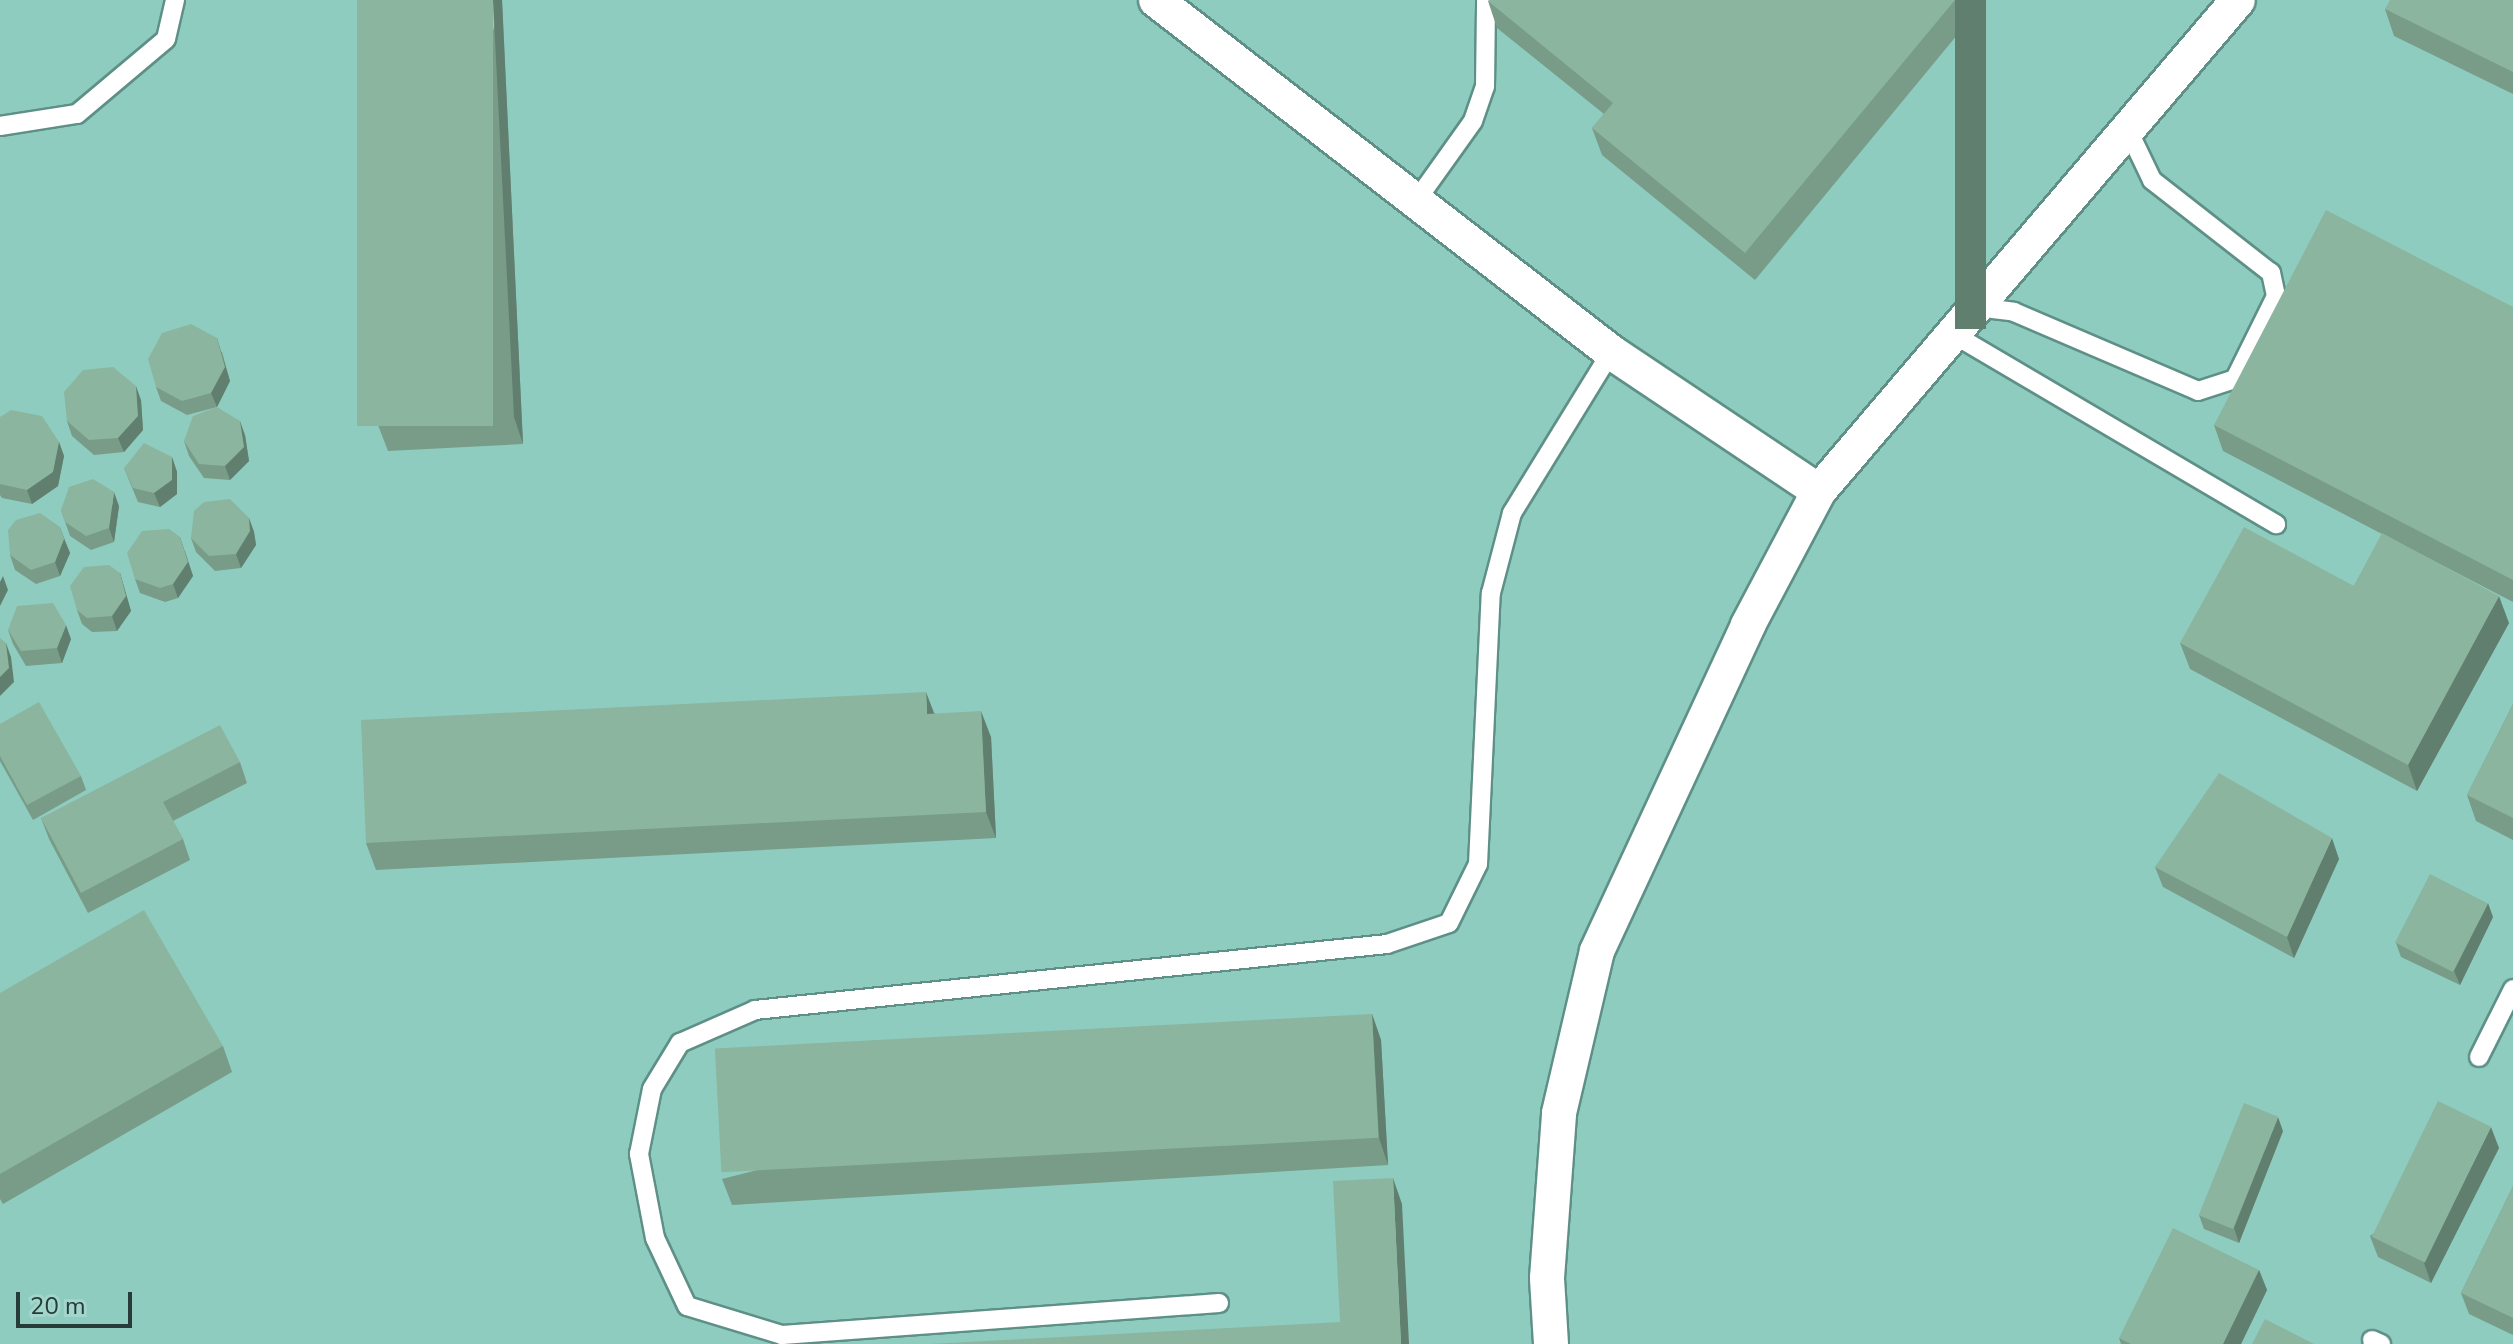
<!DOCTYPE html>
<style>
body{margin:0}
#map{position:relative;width:2513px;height:1344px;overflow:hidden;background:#a2d5cb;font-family:"Nunito Sans",sans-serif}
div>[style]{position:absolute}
.built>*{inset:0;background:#8eccc0;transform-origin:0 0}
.roads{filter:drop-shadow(2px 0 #5e9087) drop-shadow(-2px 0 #5e9087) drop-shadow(0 2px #5e9087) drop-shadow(0 -2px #5e9087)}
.lane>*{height:18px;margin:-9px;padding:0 9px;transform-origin:9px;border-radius:9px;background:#fff}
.street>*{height:34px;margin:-17px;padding:0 17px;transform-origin:17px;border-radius:17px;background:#fff}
.wall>*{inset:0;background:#789c88}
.shaded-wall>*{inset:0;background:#617f6f;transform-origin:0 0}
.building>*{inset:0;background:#8bb59e;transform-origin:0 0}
span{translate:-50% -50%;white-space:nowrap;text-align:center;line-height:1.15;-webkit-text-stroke:6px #a2d5cb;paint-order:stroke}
.scale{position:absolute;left:16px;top:1292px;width:116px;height:36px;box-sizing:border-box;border:4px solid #273c38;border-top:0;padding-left:10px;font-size:24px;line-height:28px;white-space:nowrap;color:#273c38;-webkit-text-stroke:6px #a2d5cb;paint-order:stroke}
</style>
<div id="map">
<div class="built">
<i style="left:0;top:0;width:2513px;height:1344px"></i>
</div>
<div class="roads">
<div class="lane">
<i style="left:0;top:126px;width:78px;rotate:-8.9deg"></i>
<i style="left:77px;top:114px;width:116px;rotate:-40.1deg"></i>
<i style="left:166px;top:39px;width:40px;rotate:-77deg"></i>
<i style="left:1416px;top:201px;width:98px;rotate:-54.5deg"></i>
<i style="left:1473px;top:121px;width:36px;rotate:-71deg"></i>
<i style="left:1485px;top:87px;width:87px;rotate:-89.3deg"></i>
<i style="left:1976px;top:307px;width:38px;rotate:7deg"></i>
<i style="left:2014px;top:312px;width:200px;rotate:23.2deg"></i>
<i style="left:2198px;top:391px;width:39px;rotate:-18deg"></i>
<i style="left:2235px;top:379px;width:93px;rotate:-63.7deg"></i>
<i style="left:2276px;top:296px;width:24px;rotate:-102deg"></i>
<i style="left:2271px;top:273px;width:151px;rotate:-142deg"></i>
<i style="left:2152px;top:180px;width:55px;rotate:-115.6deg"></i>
<i style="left:1953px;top:334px;width:375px;rotate:30.5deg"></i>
<i style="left:2479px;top:1057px;width:76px;rotate:-63.4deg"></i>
<i style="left:1219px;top:1303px;width:438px;rotate:175.8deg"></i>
<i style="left:782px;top:1335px;width:99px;rotate:-163deg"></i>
<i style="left:687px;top:1306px;width:75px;rotate:-115.2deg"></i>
<i style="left:655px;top:1238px;width:86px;rotate:-100.8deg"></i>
<i style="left:639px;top:1154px;width:66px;rotate:-78.7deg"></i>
<i style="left:652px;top:1089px;width:54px;rotate:-58.7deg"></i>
<i style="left:680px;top:1043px;width:82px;rotate:-23.7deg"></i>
<i style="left:755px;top:1010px;width:635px;rotate:-5.96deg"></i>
<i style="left:1387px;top:944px;width:65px;rotate:-18.7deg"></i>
<i style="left:1449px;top:923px;width:66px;rotate:-63.8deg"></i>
<i style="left:1478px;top:864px;width:271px;rotate:-87.3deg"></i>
<i style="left:1491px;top:593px;width:83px;rotate:-75.3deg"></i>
<i style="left:1512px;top:513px;width:189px;rotate:-58.4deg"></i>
<i style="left:2372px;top:1340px;width:10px;rotate:24deg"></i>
</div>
<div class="street">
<i style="left:1156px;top:0;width:575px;rotate:37.73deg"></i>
<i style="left:1611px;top:352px;width:250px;rotate:33.8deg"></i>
<i style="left:1551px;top:1344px;width:66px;rotate:-93.5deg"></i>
<i style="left:1547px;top:1278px;width:165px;rotate:-85.8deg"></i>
<i style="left:1559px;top:1113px;width:166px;rotate:-76.8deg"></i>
<i style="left:1597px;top:951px;width:359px;rotate:-65.1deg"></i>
<i style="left:1748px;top:625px;width:152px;rotate:-62.1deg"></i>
<i style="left:1819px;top:491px;width:645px;rotate:-49.52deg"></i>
</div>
</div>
<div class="wall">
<i style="clip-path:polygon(502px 0,523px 444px,388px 451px,378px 425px)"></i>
<i style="clip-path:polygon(1986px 0,1755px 280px,1602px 155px,1592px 128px,1604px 114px,1497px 28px,1488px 1px)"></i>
<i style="clip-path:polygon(2513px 0,2513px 94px,2394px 36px,2385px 9px)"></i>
<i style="clip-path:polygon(2513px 307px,2513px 602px,2411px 549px,2509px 623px,2417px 791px,2190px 669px,2180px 643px,2354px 586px,2382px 534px,2223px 451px,2214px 425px)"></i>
<i style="clip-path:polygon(222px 352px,230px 381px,217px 407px,187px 415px,161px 401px,156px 387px)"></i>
<i style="clip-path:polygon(141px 400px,143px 430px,124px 452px,94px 455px,72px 436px,67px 421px)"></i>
<i style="clip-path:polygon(0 417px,59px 442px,64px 456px,58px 486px,32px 504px,2px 498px,0 495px)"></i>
<i style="clip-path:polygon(245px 435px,249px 461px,230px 480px,204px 478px,189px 456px,184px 441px)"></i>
<i style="clip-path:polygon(172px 457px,177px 472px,177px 494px,160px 507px,138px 502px,124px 468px)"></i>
<i style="clip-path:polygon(119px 506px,114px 542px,91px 550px,70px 536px,61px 510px)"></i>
<i style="clip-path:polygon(249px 518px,254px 532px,256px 545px,241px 568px,215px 571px,196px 552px,191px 538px)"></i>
<i style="clip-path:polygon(60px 527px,70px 553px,60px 576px,36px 584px,15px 570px,10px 555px)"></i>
<i style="clip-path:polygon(185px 551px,193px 576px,178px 598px,165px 602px,140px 593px,135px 579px)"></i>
<i style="clip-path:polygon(120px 573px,131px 611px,117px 631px,92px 632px,82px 624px,77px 610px)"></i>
<i style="clip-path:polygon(8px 630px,71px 639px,62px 663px,26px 666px,13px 644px)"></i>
<i style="clip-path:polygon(2513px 704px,2513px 840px,2476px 821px,2467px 795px)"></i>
<i style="clip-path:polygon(934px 713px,991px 737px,996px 838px,376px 870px,366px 843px)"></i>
<i style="clip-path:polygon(0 724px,81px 776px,86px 790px,33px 820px,0 761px)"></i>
<i style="clip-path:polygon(240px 762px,247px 783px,173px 821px,183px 839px,190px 860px,88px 913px,49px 839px,41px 818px)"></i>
<i style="clip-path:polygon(2339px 859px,2294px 958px,2163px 887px,2155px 867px)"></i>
<i style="clip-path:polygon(2493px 917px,2460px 985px,2401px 957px,2396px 943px)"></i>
<i style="clip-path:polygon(0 993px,223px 1046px,232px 1072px,3px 1204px,0 1199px)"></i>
<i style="clip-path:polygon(1372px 1014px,1381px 1040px,1388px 1165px,732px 1205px,722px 1179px)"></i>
<i style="clip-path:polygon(2283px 1131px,2239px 1243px,2204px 1229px,2199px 1215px)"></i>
<i style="clip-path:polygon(2499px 1148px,2431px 1283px,2378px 1257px,2370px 1236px)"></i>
<i style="clip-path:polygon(2513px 1186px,2513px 1335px,2469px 1314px,2461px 1293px)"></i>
<i style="clip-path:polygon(2259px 1270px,2267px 1290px,2241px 1344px,2121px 1344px,2119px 1338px)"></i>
</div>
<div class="shaded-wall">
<i style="clip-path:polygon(493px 0,502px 0,523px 444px,514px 417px)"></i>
<i style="left:1955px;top:0;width:31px;height:329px"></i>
<i style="clip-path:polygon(217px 338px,230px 381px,217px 407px,211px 393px)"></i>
<i style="clip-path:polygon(136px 386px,141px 400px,143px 430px,124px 452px,118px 438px)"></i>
<i style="clip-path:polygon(240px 421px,245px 435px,249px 461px,230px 480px,225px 466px)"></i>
<i style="clip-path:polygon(59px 442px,64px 456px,58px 486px,32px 504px,27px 490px)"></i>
<i style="clip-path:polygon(172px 457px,177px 472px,177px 494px,160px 507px,154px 493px)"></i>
<i style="clip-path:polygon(114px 492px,119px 506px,114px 542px,109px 528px)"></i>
<i style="clip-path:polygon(249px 518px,254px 532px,256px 545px,241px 568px,236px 554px)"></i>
<i style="clip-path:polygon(180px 537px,193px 576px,178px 598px,173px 584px)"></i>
<i style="clip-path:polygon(64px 539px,70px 553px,60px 576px,55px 562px)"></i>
<i style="clip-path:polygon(120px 573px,131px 611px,117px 631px,112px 616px)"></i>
<i style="clip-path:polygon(3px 576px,8px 590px,0 606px,0 582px)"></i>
<i style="clip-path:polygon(2499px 596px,2509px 623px,2417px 791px,2408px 765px)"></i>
<i style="clip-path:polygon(66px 625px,71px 639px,62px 663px,57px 648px)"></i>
<i style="clip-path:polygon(6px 643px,11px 657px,14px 682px,0 696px,0 677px)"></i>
<i style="clip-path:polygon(926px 692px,936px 718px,927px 714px)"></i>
<i style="clip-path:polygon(981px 711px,991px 737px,996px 838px,986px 812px)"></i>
<i style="clip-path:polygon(2332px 838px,2339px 859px,2294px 958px,2287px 937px)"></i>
<i style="clip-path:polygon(2488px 903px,2493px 917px,2460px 985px,2454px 971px)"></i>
<i style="clip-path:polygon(1372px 1014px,1381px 1040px,1388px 1165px,1379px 1138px)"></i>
<i style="clip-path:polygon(2278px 1117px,2283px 1131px,2239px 1243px,2234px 1228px)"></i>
<i style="clip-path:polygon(2491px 1127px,2499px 1148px,2431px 1283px,2424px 1263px)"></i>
<i style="clip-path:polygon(1393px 1178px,1402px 1204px,1409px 1344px,1401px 1344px)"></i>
<i style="clip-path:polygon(2259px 1270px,2267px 1290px,2241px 1344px,2223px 1344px)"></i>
</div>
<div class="building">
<i style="left:357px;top:0;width:136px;height:426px"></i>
<i style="clip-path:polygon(1489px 0,1955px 0,1745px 253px,1592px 128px,1613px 103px,1488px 1px)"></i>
<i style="clip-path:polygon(2390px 0,2513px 0,2513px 72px,2385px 9px)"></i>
<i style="clip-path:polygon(2326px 210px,2513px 307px,2513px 580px,2214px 425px)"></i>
<i style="clip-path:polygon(191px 324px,217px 338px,225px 367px,211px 393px,182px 401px,156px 387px,148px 359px,162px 333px)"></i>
<i style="clip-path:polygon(113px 367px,136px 386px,138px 416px,118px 438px,89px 440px,67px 421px,64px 392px,83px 370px)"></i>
<i style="clip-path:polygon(217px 407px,240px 421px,244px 447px,225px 466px,199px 464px,184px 441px,193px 416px)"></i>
<i style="clip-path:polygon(11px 410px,42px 416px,59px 442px,53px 472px,27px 490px,0 484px,0 417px)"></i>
<i style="clip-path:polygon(144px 443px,172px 457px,172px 480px,154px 493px,133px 488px,124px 468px)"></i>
<i style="clip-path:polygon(93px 479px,114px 492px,109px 528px,86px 536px,65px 522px,61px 510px,69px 487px)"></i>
<i style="clip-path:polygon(230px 499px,249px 518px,250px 531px,236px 554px,209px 556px,191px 538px,194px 511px,204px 502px)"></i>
<i style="clip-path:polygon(40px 513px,60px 527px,64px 539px,55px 562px,31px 570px,10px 555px,8px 530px,16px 520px)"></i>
<i style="clip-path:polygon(2244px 527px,2354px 586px,2382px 533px,2499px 596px,2408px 765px,2180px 643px)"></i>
<i style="clip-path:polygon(169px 529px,180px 537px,188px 562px,173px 584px,160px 588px,135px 579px,127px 553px,142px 531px)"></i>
<i style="clip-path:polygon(109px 565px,120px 573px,126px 596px,112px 616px,87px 618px,77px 610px,70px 586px,84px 567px)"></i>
<i style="clip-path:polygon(53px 603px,66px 625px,57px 648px,21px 651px,8px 630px,17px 606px)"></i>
<i style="clip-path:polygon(0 638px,6px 643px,9px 668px,0 677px)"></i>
<i style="clip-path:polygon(926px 692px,927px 714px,981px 711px,986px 812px,366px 843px,361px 720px)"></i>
<i style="clip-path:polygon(39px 702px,81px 776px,27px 805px,0 756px,0 724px)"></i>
<i style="clip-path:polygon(2513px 704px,2513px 818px,2467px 795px)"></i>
<i style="clip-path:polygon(220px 725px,240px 762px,163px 802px,183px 839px,81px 893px,41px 818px)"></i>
<i style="clip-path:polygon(2219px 773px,2332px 838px,2287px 937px,2155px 867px)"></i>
<i style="left:2430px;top:874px;width:65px;height:77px;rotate:27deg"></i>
<i style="clip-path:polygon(144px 910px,223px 1046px,0 1174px,0 993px)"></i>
<i style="left:1372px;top:1014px;width:124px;height:658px;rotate:87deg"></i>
<i style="left:2438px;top:1101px;width:59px;height:151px;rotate:26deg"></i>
<i style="left:2244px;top:1103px;width:37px;height:121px;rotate:22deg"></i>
<i style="clip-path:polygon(1393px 1178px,1401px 1344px,930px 1344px,1340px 1322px,1333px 1181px)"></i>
<i style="clip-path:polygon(2513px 1186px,2513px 1318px,2461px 1293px)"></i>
<i style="clip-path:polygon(2173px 1228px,2259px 1270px,2223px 1344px,2131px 1344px,2119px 1338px)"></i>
<i style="clip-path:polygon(2265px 1319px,2314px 1344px,2252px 1344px)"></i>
</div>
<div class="scale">20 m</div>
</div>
